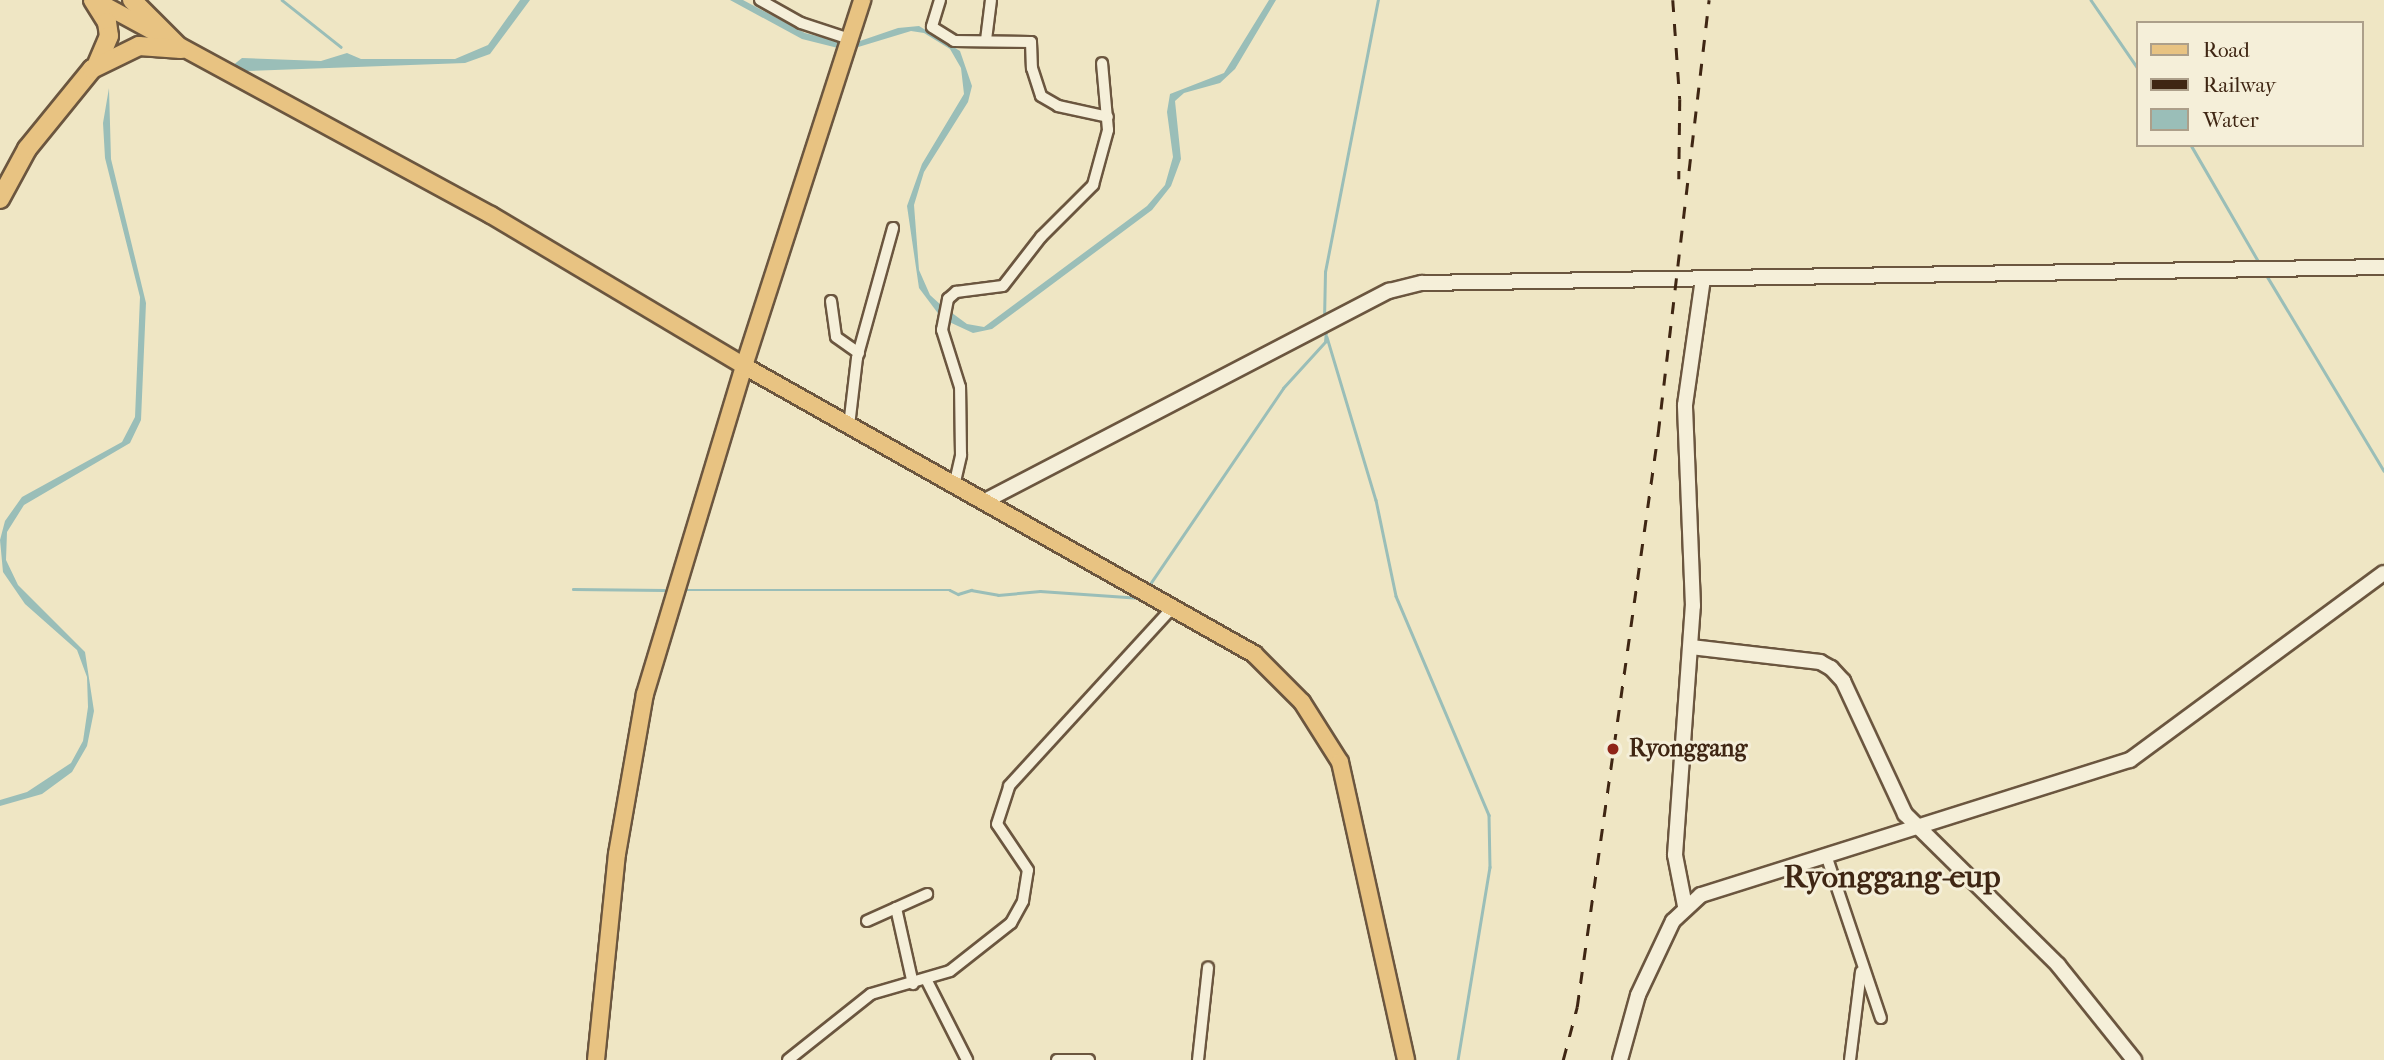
<!DOCTYPE html>
<style>
body{margin:0}
#map{position:relative;width:2384px;height:1060px;overflow:hidden;background:#efe6c4;font-family:"IM FELL French Canon",serif}
div>[style]{position:absolute}
.water>*{inset:0;background:#9abeb8}
.stream>*{height:2.5px;margin:-1.25px;padding:0 1.25px;transform-origin:1.25px;border-radius:1.25px;background:#9abeb8}
.roads{filter:drop-shadow(2px 0 #6b563f) drop-shadow(-2px 0 #6b563f) drop-shadow(0 2px #6b563f) drop-shadow(0 -2px #6b563f)}
.street>*{height:10px;margin:-5px;padding:0 5px;transform-origin:5px;border-radius:5px;background:#f5efd9}
.secondary>*{height:14px;margin:-7px;padding:0 7px;transform-origin:7px;border-radius:7px;background:#f5efd9}
.primary>*{height:16px;margin:-8px;padding:0 8px;transform-origin:8px;border-radius:8px;background:#e8c382}
.highway>*{height:18px;margin:-9px;padding:0 9px;transform-origin:9px;border-radius:9px;background:#e8c382}
.rail>*{height:2.5px;margin-top:-1.25px;transform-origin:0;background:repeating-linear-gradient(90deg,#3f2613 0 12px,transparent 0 24px)}
.dots>*{width:19px;height:19px;translate:-50% -50%;box-sizing:border-box;border:4px solid #f5efd9;border-radius:50%}
span{translate:-50% -50%;white-space:nowrap;text-align:center;line-height:1.15;-webkit-text-stroke:6px #f5efd9;paint-order:stroke}
.poi-label{font-size:24px;color:#3f2613;font-weight:700}
.left{translate:0 -50%;text-align:left}
.district-label{font-size:32px;color:#3f2613;font-weight:700}
.legend{position:absolute;left:2136px;top:21px;width:228px;height:126px;box-sizing:border-box;background:#f5efd9;border:2px solid #ac9f8a;margin:0;padding:9px 12px;list-style:none;font-size:21px;color:#3f2613}
.legend li{display:flex;align-items:center;gap:14px;height:35px}
.legend b{width:35px;border:2px solid #ac9f8a}
</style>
<div id="map">
<div class="water">
<i style="clip-path:polygon(520px 0,530px 0,490px 54px,465px 63px,247px 71px,232px 66px,242px 58px,321px 61px,347px 53px,361px 59px,455px 59px,488px 45px)"></i>
<i style="clip-path:polygon(730px 0,743px 0,805px 33px,840px 42px,838px 48px,802px 39px)"></i>
<i style="clip-path:polygon(1269px 0,1276px 0,1235px 69px,1220px 83px,1184px 93px,1175px 101px,1181px 159px,1171px 186px,1152px 210px,992px 329px,973px 333px,945px 320px,948px 310px,967px 324px,984px 327px,1147px 206px,1165px 185px,1173px 157px,1167px 112px,1170px 94px,1224px 73px)"></i>
<i style="clip-path:polygon(919px 26px,960px 51px,972px 86px,968px 102px,924px 172px,914px 205px,919px 270px,930px 295px,942px 306px,940px 316px,919px 288px,907px 206px,922px 164px,964px 94px,961px 68px,950px 49px,924px 33px,911px 31px,855px 48px,857px 42px,898px 28px)"></i>
<i style="clip-path:polygon(109px 88px,111px 159px,146px 303px,141px 420px,130px 443px,24px 505px,7px 532px,6px 560px,18px 585px,85px 652px,94px 711px,87px 746px,72px 772px,42px 794px,0 806px,0 800px,27px 792px,71px 763px,83px 741px,88px 707px,87px 677px,77px 650px,25px 604px,3px 572px,0 540px,5px 521px,22px 497px,122px 442px,135px 417px,140px 297px,105px 158px,103px 123px)"></i>
</div>
<div class="stream">
<i style="left:282px;top:0;width:75px;rotate:38.5deg"></i>
<i style="left:2091px;top:0;width:81px;rotate:55.5deg"></i>
<i style="left:2191px;top:145px;width:138px;rotate:59.9deg"></i>
<i style="left:2267px;top:276px;width:227px;rotate:59deg"></i>
<i style="left:1324px;top:320px;width:48px;rotate:-88.8deg"></i>
<i style="left:1325px;top:272px;width:277px;rotate:-79deg"></i>
<i style="left:1327px;top:337px;width:170px;rotate:73.3deg"></i>
<i style="left:1376px;top:500px;width:98px;rotate:78.2deg"></i>
<i style="left:1396px;top:596px;width:238px;rotate:67deg"></i>
<i style="left:1489px;top:815px;width:52px;rotate:88.9deg"></i>
<i style="left:1490px;top:867px;width:196px;rotate:99.4deg"></i>
<i style="left:1148px;top:587px;width:240px;rotate:-55.8deg"></i>
<i style="left:1283px;top:388px;width:62px;rotate:-47.6deg"></i>
<i style="left:1325px;top:342px;width:12px;rotate:-85deg"></i>
<i style="left:573px;top:589px;width:91px;rotate:0.6deg"></i>
<i style="left:684px;top:590px;width:266px"></i>
<i style="left:950px;top:590px;width:9px;rotate:27deg"></i>
<i style="left:958px;top:594px;width:14px;rotate:-17deg"></i>
<i style="left:971px;top:590px;width:27px;rotate:10deg"></i>
<i style="left:998px;top:595px;width:42px;rotate:-5.4deg"></i>
<i style="left:1040px;top:591px;width:101px;rotate:4deg"></i>
</div>
<div class="roads">
<div class="street">
<i style="left:760px;top:0;width:47px;rotate:29.3deg"></i>
<i style="left:801px;top:23px;width:52px;rotate:18.1deg"></i>
<i style="left:940px;top:0;width:28px;rotate:107deg"></i>
<i style="left:932px;top:27px;width:26px;rotate:32deg"></i>
<i style="left:954px;top:41px;width:77px;rotate:0.7deg"></i>
<i style="left:1031px;top:42px;width:26px;rotate:88deg"></i>
<i style="left:1032px;top:68px;width:29px;rotate:72deg"></i>
<i style="left:1041px;top:96px;width:20px;rotate:30deg"></i>
<i style="left:1058px;top:106px;width:51px;rotate:12.4deg"></i>
<i style="left:986px;top:40px;width:40px;rotate:-82.9deg"></i>
<i style="left:831px;top:301px;width:36px;rotate:82deg"></i>
<i style="left:836px;top:337px;width:28px;rotate:35deg"></i>
<i style="left:849px;top:426px;width:68px;rotate:-83.3deg"></i>
<i style="left:857px;top:358px;width:135px;rotate:-74.5deg"></i>
<i style="left:954px;top:486px;width:32px;rotate:-77deg"></i>
<i style="left:961px;top:455px;width:68px;rotate:-90.8deg"></i>
<i style="left:960px;top:387px;width:60px;rotate:-107.5deg"></i>
<i style="left:942px;top:330px;width:32px;rotate:-79deg"></i>
<i style="left:948px;top:299px;width:11px;rotate:-41deg"></i>
<i style="left:956px;top:292px;width:47px;rotate:-7.3deg"></i>
<i style="left:1003px;top:286px;width:62px;rotate:-52.2deg"></i>
<i style="left:1041px;top:237px;width:74px;rotate:-45deg"></i>
<i style="left:1093px;top:185px;width:57px;rotate:-74.7deg"></i>
<i style="left:1108px;top:130px;width:67px;rotate:-95.1deg"></i>
<i style="left:1826px;top:855px;width:172px;rotate:71.4deg"></i>
<i style="left:896px;top:908px;width:78px;rotate:77.4deg"></i>
<i style="left:867px;top:921px;width:66px;rotate:-24.2deg"></i>
<i style="left:927px;top:981px;width:89px;rotate:63.1deg"></i>
<i style="left:788px;top:1060px;width:106px;rotate:-38.5deg"></i>
<i style="left:871px;top:994px;width:82px;rotate:-16.2deg"></i>
<i style="left:950px;top:971px;width:78px;rotate:-38.2deg"></i>
<i style="left:1011px;top:923px;width:25px;rotate:-61deg"></i>
<i style="left:1023px;top:901px;width:31px;rotate:-81deg"></i>
<i style="left:1028px;top:870px;width:55px;rotate:-124deg"></i>
<i style="left:997px;top:824px;width:40px;rotate:-72deg"></i>
<i style="left:1009px;top:786px;width:241px;rotate:-47.5deg"></i>
<i style="left:1057px;top:1060px;width:32px"></i>
<i style="left:1198px;top:1060px;width:93px;rotate:-83.8deg"></i>
<i style="left:1850px;top:1060px;width:89px;rotate:-82.9deg"></i>
</div>
<div class="secondary">
<i style="left:983px;top:502px;width:458px;rotate:-27.5deg"></i>
<i style="left:1389px;top:291px;width:34px;rotate:-14deg"></i>
<i style="left:1422px;top:283px;width:962px;rotate:-0.95deg"></i>
<i style="left:1691px;top:647px;width:130px;rotate:6.6deg"></i>
<i style="left:1820px;top:662px;width:13px;rotate:29deg"></i>
<i style="left:1831px;top:668px;width:18px;rotate:47deg"></i>
<i style="left:1843px;top:681px;width:147px;rotate:65deg"></i>
<i style="left:1905px;top:814px;width:215px;rotate:44.6deg"></i>
<i style="left:2058px;top:965px;width:122px;rotate:51.3deg"></i>
<i style="left:1685px;top:906px;width:52px;rotate:-101.1deg"></i>
<i style="left:1675px;top:855px;width:250px;rotate:-85.9deg"></i>
<i style="left:1693px;top:606px;width:201px;rotate:-92.3deg"></i>
<i style="left:1685px;top:405px;width:127px;rotate:-81.9deg"></i>
<i style="left:1620px;top:1060px;width:67px;rotate:-74.5deg"></i>
<i style="left:1638px;top:995px;width:82px;rotate:-64.7deg"></i>
<i style="left:1673px;top:921px;width:38px;rotate:-43deg"></i>
<i style="left:1701px;top:895px;width:450px;rotate:-17.5deg"></i>
<i style="left:2130px;top:760px;width:315px;rotate:-36.4deg"></i>
</div>
<div class="primary">
<i style="left:95px;top:0;width:451px;rotate:28.5deg"></i>
<i style="left:491px;top:215px;width:295px;rotate:30.8deg"></i>
<i style="left:744px;top:366px;width:586px;rotate:29.45deg"></i>
<i style="left:1254px;top:654px;width:68px;rotate:45deg"></i>
<i style="left:1302px;top:702px;width:71px;rotate:57.7deg"></i>
<i style="left:1340px;top:762px;width:305px;rotate:77.5deg"></i>
<i style="left:596px;top:1060px;width:207px;rotate:-84.2deg"></i>
<i style="left:617px;top:854px;width:162px;rotate:-80.1deg"></i>
<i style="left:645px;top:694px;width:343px;rotate:-73.2deg"></i>
<i style="left:744px;top:366px;width:385px;rotate:-72.1deg"></i>
</div>
<div class="highway">
<i style="left:93px;top:0;width:26px;rotate:58deg"></i>
<i style="left:107px;top:22px;width:14px;rotate:82deg"></i>
<i style="left:109px;top:36px;width:30px;rotate:113deg"></i>
<i style="left:132px;top:0;width:69px;rotate:45deg"></i>
<i style="left:0;top:199px;width:57px;rotate:-61.6deg"></i>
<i style="left:27px;top:149px;width:103px;rotate:-50.9deg"></i>
<i style="left:92px;top:69px;width:52px;rotate:-26.1deg"></i>
<i style="left:139px;top:46px;width:42px;rotate:4.1deg"></i>
</div>
</div>
<div class="rail">
<i style="left:1673px;top:0;width:99px;rotate:86deg"></i>
<i style="left:1680px;top:99px;width:80px;rotate:90.7deg"></i>
<i style="left:1563px;top:1060px;width:55px;rotate:-75.2deg"></i>
<i style="left:1577px;top:1007px;width:580px;rotate:-81.97deg"></i>
<i style="left:1658px;top:433px;width:436px;rotate:-83.3deg"></i>
</div>
<div class="dots">
<i style="left:1613px;top:749px;background:#8f2418"></i>
</div>
<div class="poi-label">
<span class="left" style="left:1629px;top:749px">Ryonggang</span>
</div>
<div class="district-label">
<span style="left:1892px;top:877px">Ryonggang-eup</span>
</div>
<ul class="legend">
<li><b style="height:9px;background:#e8c382"></b>Road</li>
<li><b style="height:9px;background:#3f2613"></b>Railway</li>
<li><b style="height:19px;background:#9abeb8"></b>Water</li>
</ul>
</div>
